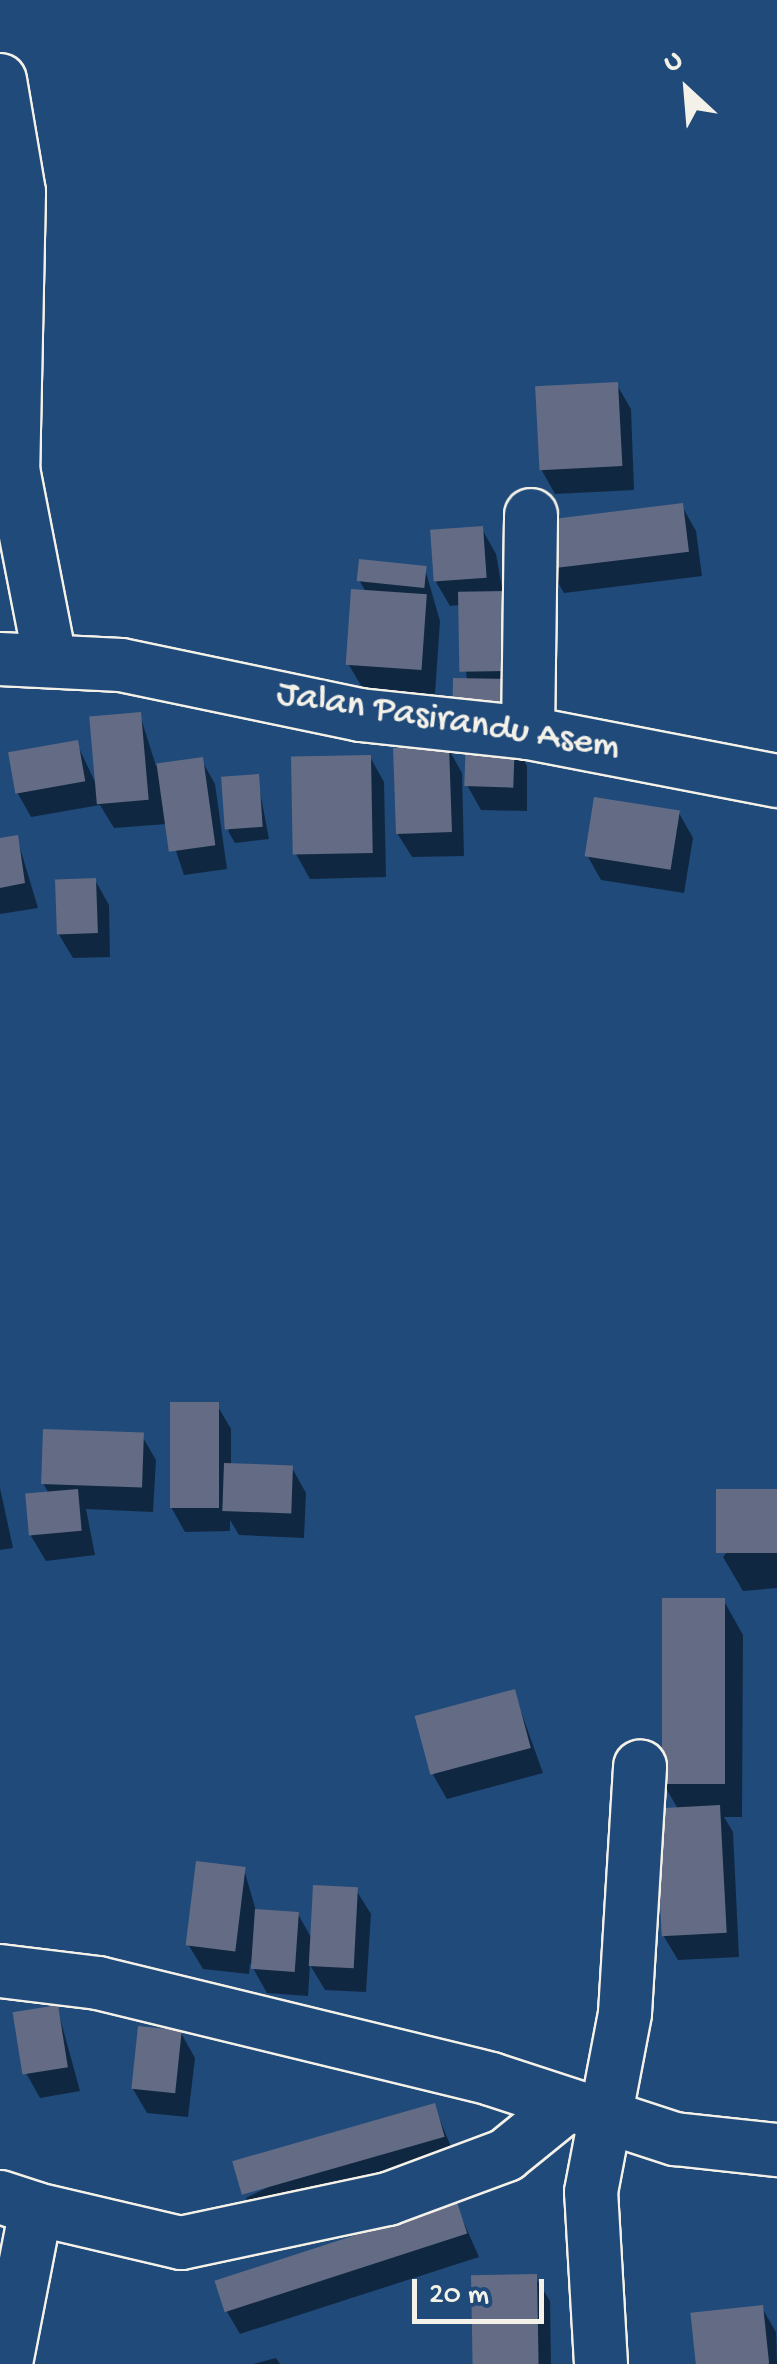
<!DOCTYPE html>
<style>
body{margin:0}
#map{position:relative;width:777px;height:2364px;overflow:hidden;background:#1f4a7a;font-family:"Gochi Hand",sans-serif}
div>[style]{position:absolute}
.shadow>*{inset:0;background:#0007}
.building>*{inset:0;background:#636c84;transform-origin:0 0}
.roads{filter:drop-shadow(2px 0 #f4f1e8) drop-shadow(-2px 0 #f4f1e8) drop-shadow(0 2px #f4f1e8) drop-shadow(0 -2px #f4f1e8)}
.street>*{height:52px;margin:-26px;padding:0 26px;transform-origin:26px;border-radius:26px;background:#1f4a7a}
span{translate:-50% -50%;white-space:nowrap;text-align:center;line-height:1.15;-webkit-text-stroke:9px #1f4a7a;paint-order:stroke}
.street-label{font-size:38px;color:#f4f1e8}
.north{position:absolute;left:637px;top:40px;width:100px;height:100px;-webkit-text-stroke:8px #1f4a7a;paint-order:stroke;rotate:334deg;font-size:28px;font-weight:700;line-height:40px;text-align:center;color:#f4f1e8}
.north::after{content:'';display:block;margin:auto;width:35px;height:45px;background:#f4f1e8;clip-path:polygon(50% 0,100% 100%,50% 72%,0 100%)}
.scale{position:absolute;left:412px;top:2279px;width:132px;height:45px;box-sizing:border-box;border:5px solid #f4f1e8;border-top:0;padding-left:12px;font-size:30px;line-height:35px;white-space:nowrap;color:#f4f1e8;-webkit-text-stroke:8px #1f4a7a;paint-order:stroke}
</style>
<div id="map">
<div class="shadow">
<i style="clip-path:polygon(617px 385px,631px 409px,634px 490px,555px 494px,541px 469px)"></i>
<i style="clip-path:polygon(682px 506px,696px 531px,702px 576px,564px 593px,550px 569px)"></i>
<i style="clip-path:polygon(482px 529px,496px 554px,520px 690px,467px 681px,460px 605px,450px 606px,436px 582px)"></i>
<i style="clip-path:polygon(425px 569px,440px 621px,435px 694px,363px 689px,349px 665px,366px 592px,359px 580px)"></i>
<i style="clip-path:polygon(140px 715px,156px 766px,201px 759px,215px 784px,227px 869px,184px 875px,167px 824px,114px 828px,100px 805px,31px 817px,17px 792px,76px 742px,98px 788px)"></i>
<i style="clip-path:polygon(513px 741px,527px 766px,527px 811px,481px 810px,467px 785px)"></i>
<i style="clip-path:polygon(448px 748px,462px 773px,464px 856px,412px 857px,397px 833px)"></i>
<i style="clip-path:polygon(370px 757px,384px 782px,386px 877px,310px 879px,296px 854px)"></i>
<i style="clip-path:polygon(257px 776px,269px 839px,235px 843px,228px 831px)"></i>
<i style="clip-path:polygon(679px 813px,693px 838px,684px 893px,601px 880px,587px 855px)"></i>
<i style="clip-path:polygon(17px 838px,38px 908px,0 914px,0 840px)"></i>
<i style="clip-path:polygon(95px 880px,109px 905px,110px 957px,73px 958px,58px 933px)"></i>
<i style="clip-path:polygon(217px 1405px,231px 1429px,231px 1465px,292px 1468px,306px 1493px,304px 1538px,239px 1535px,230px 1520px,230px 1531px,185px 1532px,171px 1507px)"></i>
<i style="clip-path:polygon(142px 1436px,156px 1460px,153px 1512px,86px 1509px,95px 1555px,46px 1561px,31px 1536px,49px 1494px,43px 1483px)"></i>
<i style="clip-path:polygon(0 1488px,13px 1548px,0 1550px)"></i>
<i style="clip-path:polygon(777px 1491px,777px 1588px,743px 1591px,723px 1557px)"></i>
<i style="clip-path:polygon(724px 1601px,743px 1635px,742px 1817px,724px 1817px,733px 1832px,739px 1957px,678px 1960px,663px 1935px,678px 1809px,663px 1783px)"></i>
<i style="clip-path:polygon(514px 1692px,543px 1773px,447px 1799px,433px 1775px)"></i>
<i style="clip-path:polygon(244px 1869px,256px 1911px,298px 1914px,312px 1939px,356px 1890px,371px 1914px,366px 1992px,325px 1990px,310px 1965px,308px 1996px,267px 1993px,250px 1963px,249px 1974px,203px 1969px,188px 1944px)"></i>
<i style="clip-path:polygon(57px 2007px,80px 2091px,40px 2098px,26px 2073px)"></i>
<i style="clip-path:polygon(181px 2033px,195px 2058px,188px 2117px,147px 2113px,133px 2089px)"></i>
<i style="clip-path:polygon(434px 2106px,457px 2161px,260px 2222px,246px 2198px)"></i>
<i style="clip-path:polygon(456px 2205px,479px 2257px,240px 2334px,226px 2310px)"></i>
<i style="clip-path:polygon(535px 2277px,550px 2301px,551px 2364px,475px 2364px)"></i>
<i style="clip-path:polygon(762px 2308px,776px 2332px,777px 2364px,697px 2364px)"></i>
<i style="clip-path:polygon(276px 2358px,280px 2364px,253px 2364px)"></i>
</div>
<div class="building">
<i style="left:618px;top:382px;width:84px;height:83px;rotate:87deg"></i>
<i style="left:683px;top:503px;width:49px;height:143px;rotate:83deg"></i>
<i style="left:483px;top:526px;width:52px;height:53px;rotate:86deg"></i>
<i style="left:359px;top:559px;width:68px;height:22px;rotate:6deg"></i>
<i style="left:351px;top:589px;width:76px;height:76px;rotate:4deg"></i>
<i style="left:506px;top:591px;width:80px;height:48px;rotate:89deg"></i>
<i style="left:453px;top:678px;width:64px;height:33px;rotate:1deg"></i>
<i style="left:141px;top:712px;width:88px;height:52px;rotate:85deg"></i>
<i style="left:466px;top:737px;width:49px;height:49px;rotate:2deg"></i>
<i style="left:78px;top:740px;width:42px;height:71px;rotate:80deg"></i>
<i style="left:449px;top:746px;width:86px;height:56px;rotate:88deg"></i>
<i style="left:371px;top:755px;width:98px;height:80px;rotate:89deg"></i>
<i style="left:203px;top:757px;width:89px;height:47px;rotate:82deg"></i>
<i style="left:259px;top:774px;width:53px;height:38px;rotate:86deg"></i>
<i style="left:594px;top:797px;width:87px;height:60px;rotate:9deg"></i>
<i style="clip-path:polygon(18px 835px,25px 883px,0 888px,0 838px)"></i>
<i style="left:96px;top:878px;width:55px;height:41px;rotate:88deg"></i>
<i style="left:170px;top:1402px;width:49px;height:106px"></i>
<i style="left:43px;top:1429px;width:101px;height:55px;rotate:2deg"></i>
<i style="left:224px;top:1463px;width:69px;height:48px;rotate:2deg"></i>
<i style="left:78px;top:1489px;width:42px;height:53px;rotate:85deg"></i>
<i style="left:777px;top:1489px;width:64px;height:61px;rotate:90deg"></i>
<i style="left:662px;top:1598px;width:63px;height:186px"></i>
<i style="left:515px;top:1689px;width:61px;height:104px;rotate:75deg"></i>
<i style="left:720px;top:1805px;width:128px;height:65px;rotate:87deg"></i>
<i style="left:196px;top:1861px;width:50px;height:85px;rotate:7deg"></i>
<i style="left:313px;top:1885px;width:45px;height:81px;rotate:3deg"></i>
<i style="left:255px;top:1909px;width:44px;height:60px;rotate:4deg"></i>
<i style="left:58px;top:2005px;width:63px;height:46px;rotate:81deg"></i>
<i style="left:138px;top:2026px;width:44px;height:63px;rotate:6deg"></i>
<i style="left:435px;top:2103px;width:35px;height:211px;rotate:74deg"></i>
<i style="left:457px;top:2202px;width:33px;height:255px;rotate:72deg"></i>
<i style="left:537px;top:2274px;width:90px;height:66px;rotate:89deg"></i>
<i style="left:763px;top:2305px;width:59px;height:73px;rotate:84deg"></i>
</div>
<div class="roads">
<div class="street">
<i style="left:0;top:80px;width:114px;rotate:80.4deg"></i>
<i style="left:19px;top:192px;width:277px;rotate:91.2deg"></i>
<i style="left:13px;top:469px;width:189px;rotate:79deg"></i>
<i style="left:0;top:659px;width:121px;rotate:2.8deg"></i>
<i style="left:121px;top:665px;width:244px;rotate:11.8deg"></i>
<i style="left:360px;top:715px;width:169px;rotate:6.1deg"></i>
<i style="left:528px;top:733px;width:254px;rotate:10.9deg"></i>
<i style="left:528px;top:733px;width:218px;rotate:-89.2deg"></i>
<i style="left:0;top:1971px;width:99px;rotate:7deg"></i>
<i style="left:98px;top:1983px;width:405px;rotate:13.7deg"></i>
<i style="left:491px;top:2079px;width:194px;rotate:18.1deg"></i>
<i style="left:675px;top:2139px;width:103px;rotate:6.2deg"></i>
<i style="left:0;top:2197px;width:38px;rotate:18deg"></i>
<i style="left:36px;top:2209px;width:158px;rotate:101deg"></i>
<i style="left:36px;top:2209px;width:149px;rotate:13.2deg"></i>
<i style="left:181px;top:2243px;width:212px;rotate:-12deg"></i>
<i style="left:388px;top:2199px;width:126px;rotate:-20.4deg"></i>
<i style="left:506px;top:2155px;width:75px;rotate:-39deg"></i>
<i style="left:601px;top:2364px;width:172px;rotate:-93.3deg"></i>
<i style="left:591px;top:2192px;width:182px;rotate:-79.2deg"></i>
<i style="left:625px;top:2013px;width:247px;rotate:-86.5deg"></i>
</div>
</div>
<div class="street-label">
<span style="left:448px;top:722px;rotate:9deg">Jalan Pasirandu Asem</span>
</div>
<div class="north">U</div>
<div class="scale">20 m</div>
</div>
